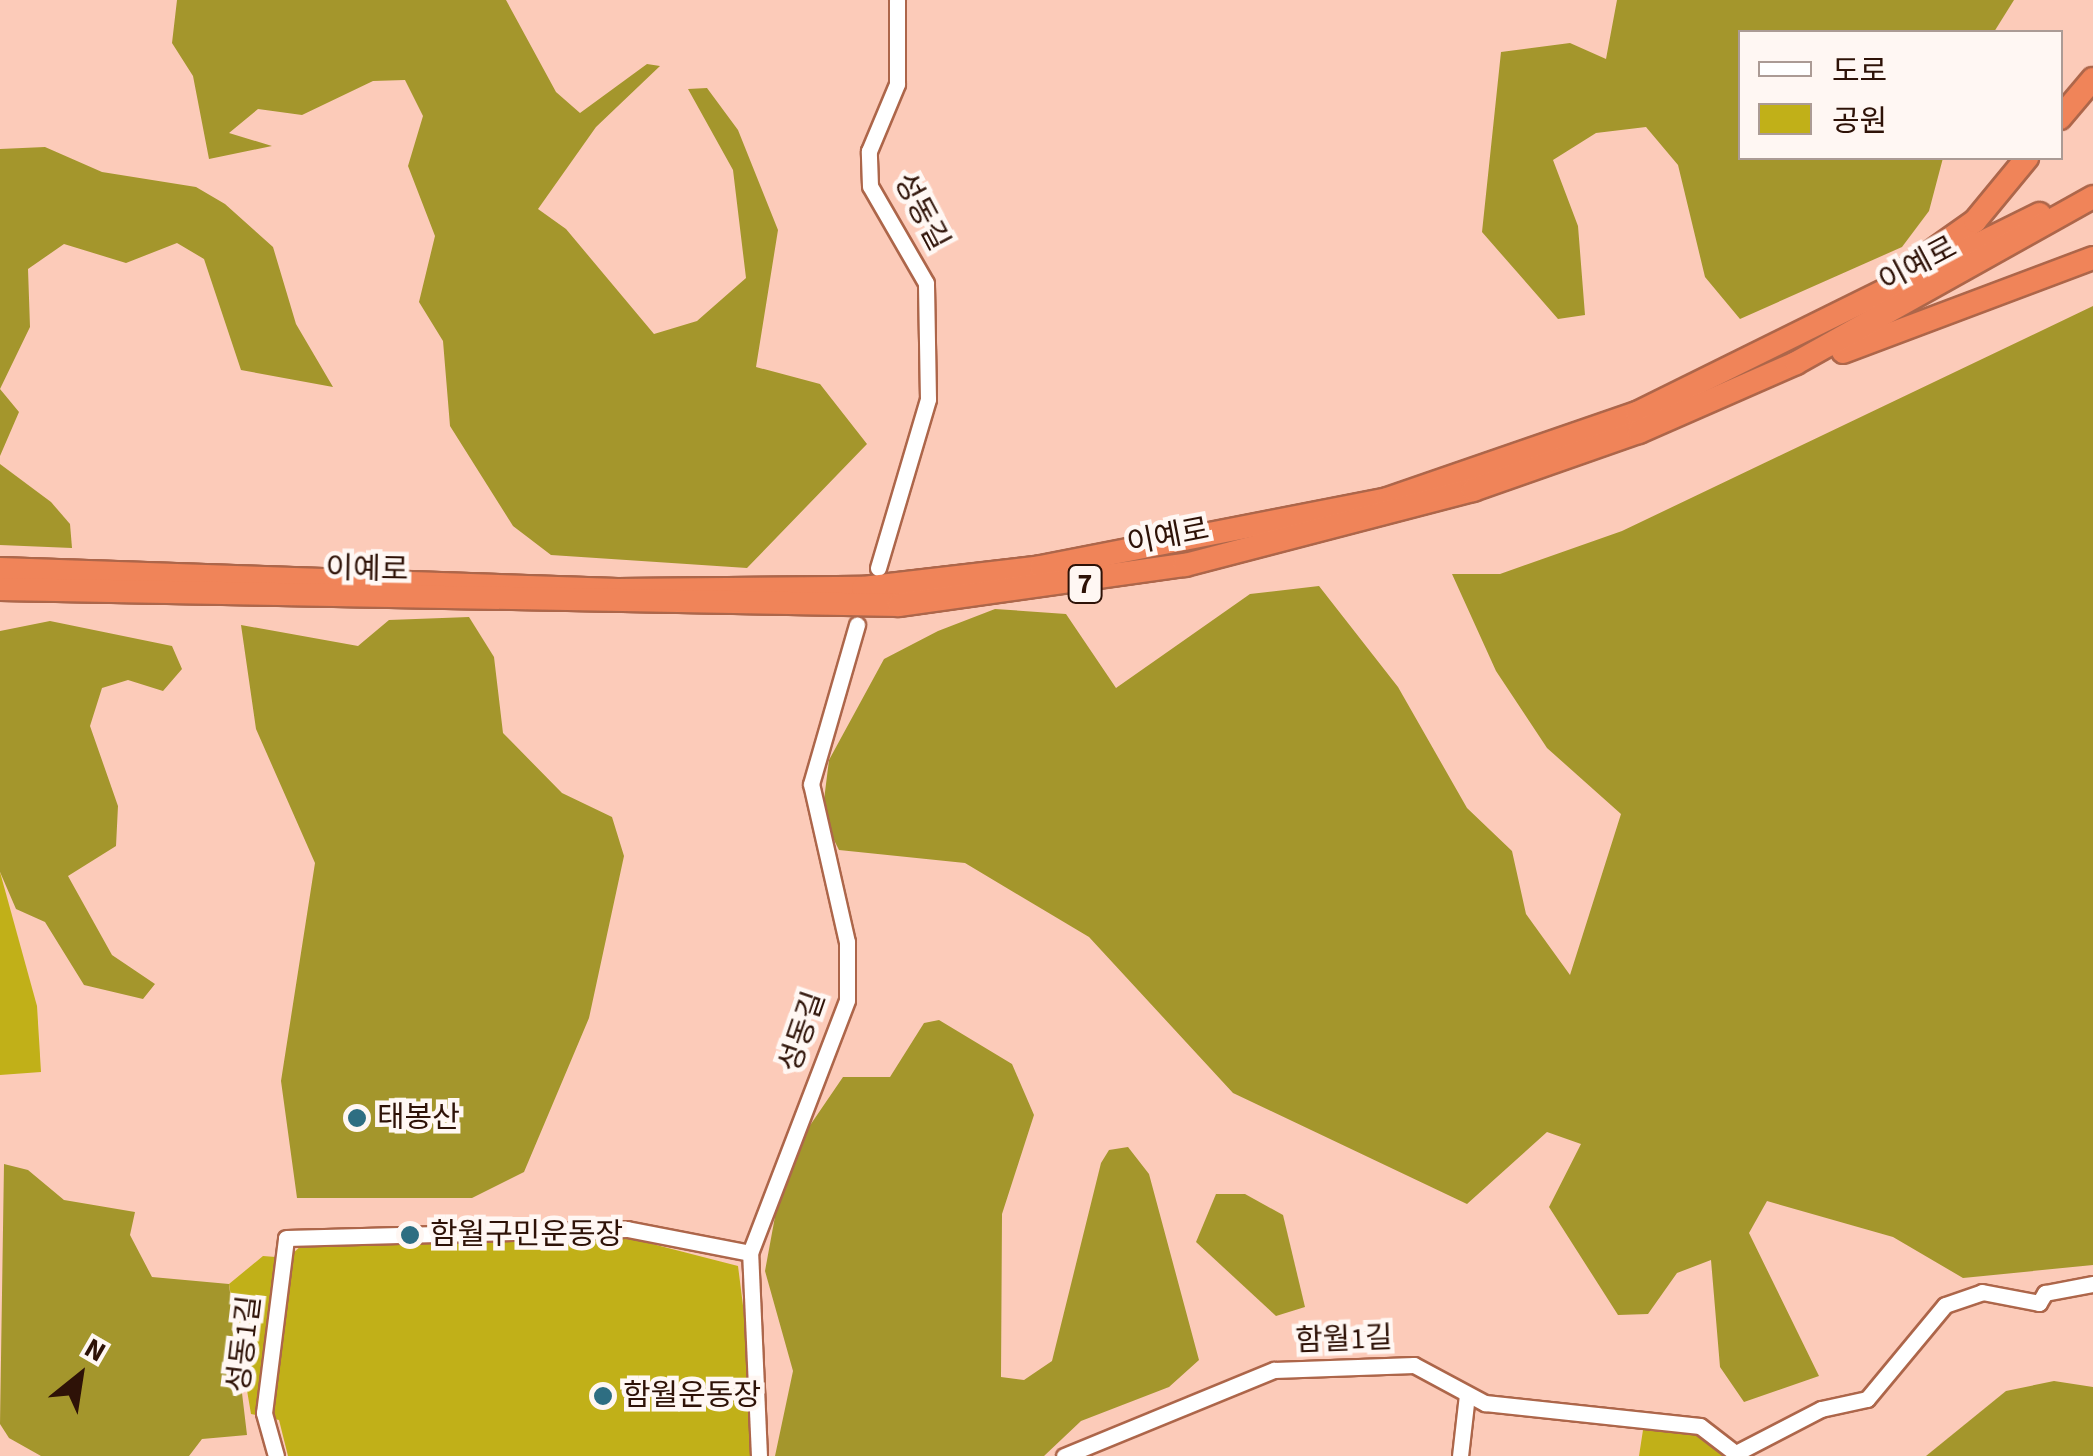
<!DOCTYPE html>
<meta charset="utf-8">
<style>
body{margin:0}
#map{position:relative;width:2093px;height:1456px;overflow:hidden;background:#fccbb9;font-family:"Source Sans 3","Noto Sans KR",sans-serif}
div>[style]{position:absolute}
.green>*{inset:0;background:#c1b018}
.forest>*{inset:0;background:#a4962c}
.roads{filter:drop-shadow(2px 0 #ad664a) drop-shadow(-2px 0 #ad664a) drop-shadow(0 2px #ad664a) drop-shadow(0 -2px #ad664a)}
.minor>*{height:15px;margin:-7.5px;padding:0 7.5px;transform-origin:7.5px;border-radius:7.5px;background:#fff}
.highway>*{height:22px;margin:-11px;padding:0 11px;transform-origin:11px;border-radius:11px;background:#f08459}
.dots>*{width:28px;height:28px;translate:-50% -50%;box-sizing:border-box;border:5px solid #fff7f3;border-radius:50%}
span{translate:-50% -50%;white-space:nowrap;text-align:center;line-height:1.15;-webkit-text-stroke:9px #fff7f3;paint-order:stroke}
.shield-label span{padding:2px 8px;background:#fff7f3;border:2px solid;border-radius:8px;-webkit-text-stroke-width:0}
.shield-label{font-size:28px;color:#2e1207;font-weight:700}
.street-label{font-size:30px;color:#2e1207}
.poi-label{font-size:30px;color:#2e1207}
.left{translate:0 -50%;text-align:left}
.legend{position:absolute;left:1738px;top:30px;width:325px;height:130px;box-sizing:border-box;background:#fff7f3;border:2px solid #ab9b95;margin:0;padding:12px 18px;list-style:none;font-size:30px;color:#2e1207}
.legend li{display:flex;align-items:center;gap:20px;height:50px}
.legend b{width:50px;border:2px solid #ab9b95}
.north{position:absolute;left:30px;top:1326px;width:100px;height:100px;-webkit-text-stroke:8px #fff7f3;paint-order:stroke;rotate:30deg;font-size:28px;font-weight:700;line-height:40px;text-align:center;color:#2e1207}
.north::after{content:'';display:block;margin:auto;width:35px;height:45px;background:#2e1207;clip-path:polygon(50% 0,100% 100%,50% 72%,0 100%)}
</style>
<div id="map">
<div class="green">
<i style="clip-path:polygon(0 872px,37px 1006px,41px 1072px,0 1075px)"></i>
<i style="clip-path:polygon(633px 1239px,738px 1266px,762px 1456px,288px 1456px,279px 1420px,251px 1414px,229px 1284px,263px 1256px,288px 1258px,305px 1242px)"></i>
<i style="clip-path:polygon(1645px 1417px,1700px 1426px,1739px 1456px,1639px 1456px)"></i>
</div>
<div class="forest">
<i style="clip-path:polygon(177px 0,506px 0,556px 92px,580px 113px,647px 64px,660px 66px,596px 127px,538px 209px,566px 229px,654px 334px,697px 321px,746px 278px,733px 170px,688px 89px,707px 88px,738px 130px,778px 230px,756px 367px,820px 384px,867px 444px,747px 568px,551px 555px,513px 526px,450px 426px,443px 341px,419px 302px,435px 236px,408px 166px,423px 116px,405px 80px,373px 81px,302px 115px,258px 109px,229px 133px,272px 146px,209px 159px,193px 76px,172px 43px)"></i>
<i style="clip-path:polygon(1617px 0,2014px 0,1994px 32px,1740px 32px,1740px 158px,1943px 158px,1929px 211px,1902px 247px,1740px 319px,1705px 277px,1678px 165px,1646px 127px,1596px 133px,1553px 160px,1578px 226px,1585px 315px,1558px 319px,1482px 232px,1501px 52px,1570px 43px,1606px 59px)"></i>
<i style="clip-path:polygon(45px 147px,102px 172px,196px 187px,225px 204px,273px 247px,296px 324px,333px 387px,241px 370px,204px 259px,177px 243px,126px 263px,64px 244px,28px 269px,30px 327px,0 389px,19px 412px,0 456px,0 149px)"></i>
<i style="clip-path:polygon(2093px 306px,2093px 1265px,1963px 1278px,1893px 1237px,1767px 1201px,1749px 1233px,1819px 1376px,1744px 1402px,1720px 1367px,1711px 1260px,1677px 1273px,1648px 1314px,1618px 1315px,1549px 1207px,1581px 1144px,1547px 1132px,1467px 1204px,1233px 1093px,1089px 937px,965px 863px,839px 850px,822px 816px,829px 760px,884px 659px,938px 631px,995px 609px,1066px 614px,1116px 688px,1250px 594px,1319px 586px,1398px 687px,1467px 808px,1512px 851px,1526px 914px,1570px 975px,1621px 814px,1547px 748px,1496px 671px,1452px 574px,1500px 574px,1622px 531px)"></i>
<i style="clip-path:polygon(0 464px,51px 502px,70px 524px,72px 548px,0 545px)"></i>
<i style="clip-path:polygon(469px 617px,494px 657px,503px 733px,562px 793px,612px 817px,624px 856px,589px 1018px,524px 1172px,472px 1198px,297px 1198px,281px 1081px,315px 863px,256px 729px,241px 625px,358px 646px,389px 620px)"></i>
<i style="clip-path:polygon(50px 621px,172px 646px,182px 669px,163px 691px,128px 680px,102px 688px,90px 726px,118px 806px,116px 846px,68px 876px,112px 955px,155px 984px,143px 999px,84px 985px,45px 922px,16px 909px,0 872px,0 631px)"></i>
<i style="clip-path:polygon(939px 1020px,1012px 1064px,1034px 1115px,1002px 1214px,1001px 1377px,1024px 1380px,1052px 1361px,1101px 1163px,1109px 1150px,1128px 1147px,1149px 1174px,1199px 1360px,1169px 1387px,1081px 1421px,1044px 1456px,775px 1456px,793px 1371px,765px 1271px,785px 1162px,843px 1077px,890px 1077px,924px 1023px)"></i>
<i style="clip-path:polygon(4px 1164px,28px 1170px,64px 1200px,135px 1212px,130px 1235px,152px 1277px,229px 1284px,247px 1435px,202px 1439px,189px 1456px,41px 1456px,9px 1438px,0 1424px)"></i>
<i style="clip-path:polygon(1216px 1194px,1245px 1194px,1283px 1215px,1305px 1307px,1276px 1316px,1196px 1242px)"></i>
<i style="clip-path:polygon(2054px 1381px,2093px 1387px,2093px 1456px,1926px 1456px,2006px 1391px)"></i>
</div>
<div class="roads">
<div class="minor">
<i style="left:878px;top:568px;width:176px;rotate:-73.5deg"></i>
<i style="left:928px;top:399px;width:116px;rotate:-91deg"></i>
<i style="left:926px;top:283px;width:112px;rotate:-120deg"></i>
<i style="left:870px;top:186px;width:35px;rotate:-92deg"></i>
<i style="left:869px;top:151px;width:73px;rotate:-67.3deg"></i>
<i style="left:897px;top:84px;width:84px;rotate:-90deg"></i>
<i style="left:1740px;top:1451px;width:91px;rotate:-27.4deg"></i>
<i style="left:1821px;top:1409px;width:47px;rotate:-12.3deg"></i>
<i style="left:1867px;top:1399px;width:122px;rotate:-50.3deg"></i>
<i style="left:1945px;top:1305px;width:39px;rotate:-19deg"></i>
<i style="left:1982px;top:1292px;width:58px;rotate:10.9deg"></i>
<i style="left:2039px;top:1303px;width:12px;rotate:-59deg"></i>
<i style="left:2045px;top:1293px;width:49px;rotate:-10.6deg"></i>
<i style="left:276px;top:1456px;width:45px;rotate:-105.6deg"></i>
<i style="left:264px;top:1413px;width:176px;rotate:-82.8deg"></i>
<i style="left:286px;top:1238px;width:341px;rotate:-1.5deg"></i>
<i style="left:627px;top:1229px;width:125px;rotate:11deg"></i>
<i style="left:759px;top:1456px;width:203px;rotate:-92.5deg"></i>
<i style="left:750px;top:1253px;width:271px;rotate:-69deg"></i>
<i style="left:847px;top:1000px;width:58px;rotate:-90deg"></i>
<i style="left:847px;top:942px;width:162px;rotate:-102.8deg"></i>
<i style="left:811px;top:784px;width:166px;rotate:-73.9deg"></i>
<i style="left:1064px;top:1456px;width:227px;rotate:-22.3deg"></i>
<i style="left:1274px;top:1370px;width:140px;rotate:-2deg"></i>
<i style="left:1414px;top:1365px;width:81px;rotate:28.2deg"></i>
<i style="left:1485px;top:1403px;width:216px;rotate:6.1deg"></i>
<i style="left:1700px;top:1426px;width:49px;rotate:37.6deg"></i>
<i style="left:1460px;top:1456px;width:61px;rotate:-83.5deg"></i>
</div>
<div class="highway">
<i style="left:2060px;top:118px;width:51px;rotate:-49.8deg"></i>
<i style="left:1890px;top:281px;width:104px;rotate:-35.2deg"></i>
<i style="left:1975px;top:221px;width:82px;rotate:-50.5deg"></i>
<i style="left:1843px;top:352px;width:267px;rotate:-20.6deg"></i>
<i style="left:0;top:569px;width:618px;rotate:1.95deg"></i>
<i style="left:618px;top:590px;width:245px;rotate:-0.5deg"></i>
<i style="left:863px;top:588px;width:179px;rotate:-6.7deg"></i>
<i style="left:1041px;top:567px;width:353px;rotate:-11.1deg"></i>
<i style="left:1387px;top:499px;width:264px;rotate:-19deg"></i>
<i style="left:1637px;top:413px;width:449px;rotate:-26.3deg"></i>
<i style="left:0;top:589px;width:899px;rotate:1.02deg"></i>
<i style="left:899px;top:605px;width:289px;rotate:-8deg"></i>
<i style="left:1185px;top:565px;width:298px;rotate:-14.6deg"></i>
<i style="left:1473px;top:490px;width:176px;rotate:-19.3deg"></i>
<i style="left:1639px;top:432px;width:171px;rotate:-23.7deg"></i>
<i style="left:1796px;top:363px;width:340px;rotate:-29.2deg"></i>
</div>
</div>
<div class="dots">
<i style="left:357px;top:1118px;background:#2e6e82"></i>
<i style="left:410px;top:1235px;background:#2e6e82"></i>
<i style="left:603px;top:1396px;background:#2e6e82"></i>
</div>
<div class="shield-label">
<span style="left:1085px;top:584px">7</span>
</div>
<div class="street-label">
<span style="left:921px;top:212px;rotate:62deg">성동길</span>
<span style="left:1918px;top:265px;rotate:-28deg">이예로</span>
<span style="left:1168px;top:537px;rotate:-11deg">이예로</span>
<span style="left:367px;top:570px;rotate:1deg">이예로</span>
<span style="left:803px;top:1032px;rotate:-71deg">성동길</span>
<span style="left:1344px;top:1340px;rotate:-2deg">함월1길</span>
<span style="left:245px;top:1344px;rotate:-83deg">성동1길</span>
</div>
<div class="poi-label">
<span class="left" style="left:377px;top:1118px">태봉산</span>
<span class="left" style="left:430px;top:1235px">함월구민운동장</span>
<span class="left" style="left:623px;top:1396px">함월운동장</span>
</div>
<ul class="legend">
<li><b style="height:12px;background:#fff"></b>도로</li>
<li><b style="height:28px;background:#c1b018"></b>공원</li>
</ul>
<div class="north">N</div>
</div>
